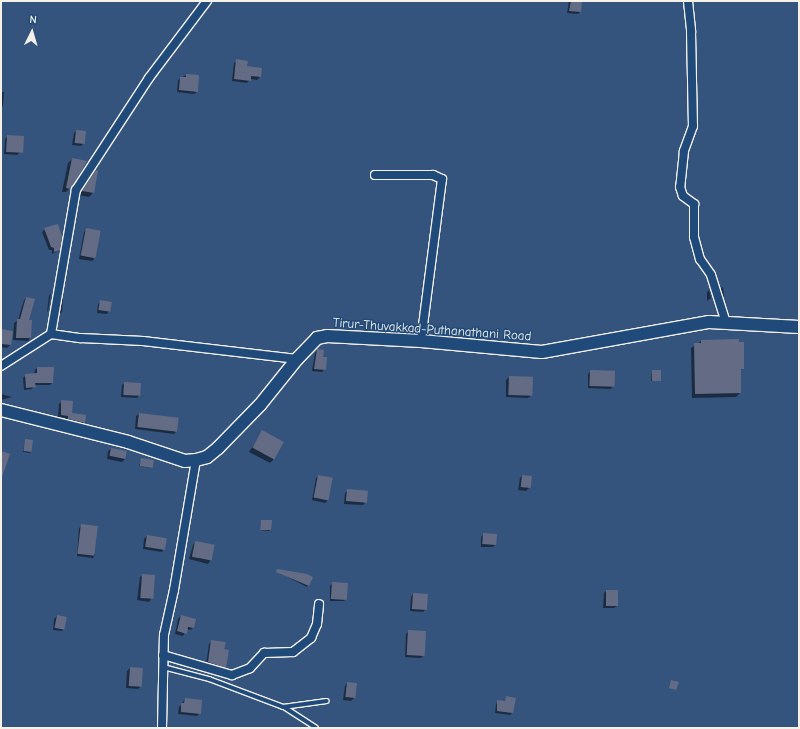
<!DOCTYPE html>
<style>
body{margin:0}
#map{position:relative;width:800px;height:729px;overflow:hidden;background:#34547d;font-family:"Comic Neue",sans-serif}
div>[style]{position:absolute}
.shadow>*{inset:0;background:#0007}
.building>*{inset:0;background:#646c85;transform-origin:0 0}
.roads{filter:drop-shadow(1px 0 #f4f1e8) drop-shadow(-1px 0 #f4f1e8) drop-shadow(0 1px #f4f1e8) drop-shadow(0 -1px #f4f1e8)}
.service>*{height:4px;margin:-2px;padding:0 2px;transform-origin:2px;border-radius:2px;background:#1f4a7a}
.minor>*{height:8px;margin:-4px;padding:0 4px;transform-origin:4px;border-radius:4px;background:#1f4a7a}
.secondary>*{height:12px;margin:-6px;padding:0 6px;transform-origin:6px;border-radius:6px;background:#1f4a7a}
span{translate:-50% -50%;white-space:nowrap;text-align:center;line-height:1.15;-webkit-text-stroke:3px #1f4a7a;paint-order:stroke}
.street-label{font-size:13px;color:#f4f1e8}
.frame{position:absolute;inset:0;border:2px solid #f4f1e8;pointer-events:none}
.north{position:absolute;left:12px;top:12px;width:40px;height:40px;-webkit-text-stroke:3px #1f4a7a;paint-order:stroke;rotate:5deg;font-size:11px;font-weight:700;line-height:16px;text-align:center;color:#f4f1e8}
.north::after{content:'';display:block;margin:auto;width:14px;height:18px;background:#f4f1e8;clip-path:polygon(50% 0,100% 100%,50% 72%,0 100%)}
</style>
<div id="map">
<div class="shadow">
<i style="clip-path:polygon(569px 1px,581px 1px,580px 12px,578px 14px,567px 13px)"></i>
<i style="clip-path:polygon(237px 61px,246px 67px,261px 69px,260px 77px,257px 80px,250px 79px,247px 83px,232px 81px,234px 63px)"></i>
<i style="clip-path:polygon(186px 75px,197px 92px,194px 94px,177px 92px,178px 80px)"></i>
<i style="clip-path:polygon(1px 92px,4px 92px,3px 106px,1px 108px)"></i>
<i style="clip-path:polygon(76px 131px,83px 144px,81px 146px,72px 145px,74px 133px)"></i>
<i style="clip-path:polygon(8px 136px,20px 152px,17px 155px,4px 154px,5px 139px)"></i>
<i style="clip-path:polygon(72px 159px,70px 188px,66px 192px,62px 192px,68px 163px)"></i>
<i style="clip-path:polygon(96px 171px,97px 172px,93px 193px,89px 197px,79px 195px)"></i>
<i style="clip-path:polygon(45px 229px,59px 249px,56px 252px,52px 254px,52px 250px,49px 250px,42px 232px)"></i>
<i style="clip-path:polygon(87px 229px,94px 259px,92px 261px,79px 259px,84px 232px)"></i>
<i style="clip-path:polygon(723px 287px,724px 296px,722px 299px,718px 290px)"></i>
<i style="clip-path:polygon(709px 290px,711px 298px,707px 301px,707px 292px)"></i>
<i style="clip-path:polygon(51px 293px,48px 311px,47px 312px,49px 296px)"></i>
<i style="clip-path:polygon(63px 296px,62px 312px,58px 315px,61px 297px)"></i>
<i style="clip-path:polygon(26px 298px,30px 338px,28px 341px,13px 340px,14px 323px,18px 320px,24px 300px)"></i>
<i style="clip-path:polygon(100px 302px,109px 311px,107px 314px,97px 313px,98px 304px)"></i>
<i style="clip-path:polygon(1px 330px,12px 331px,10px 345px,7px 348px,1px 347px)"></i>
<i style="clip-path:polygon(701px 341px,743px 368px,740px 371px,740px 393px,736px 397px,692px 398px,691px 348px)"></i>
<i style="clip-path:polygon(317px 350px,322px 358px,325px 369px,322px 372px,312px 371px,315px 353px)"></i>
<i style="clip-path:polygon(37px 368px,52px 383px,50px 385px,34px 385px,32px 389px,24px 390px,23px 378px,26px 375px,34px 375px,35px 370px)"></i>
<i style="clip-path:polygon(591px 371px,613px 386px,611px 389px,588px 388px,588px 374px)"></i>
<i style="clip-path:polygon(652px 371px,661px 380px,660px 381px,651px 381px)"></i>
<i style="clip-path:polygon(509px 377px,531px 396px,528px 398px,506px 397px,506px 380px)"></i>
<i style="clip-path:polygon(125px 383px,139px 395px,137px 398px,121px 397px,122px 385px)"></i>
<i style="clip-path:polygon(1px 394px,12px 397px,1px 400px)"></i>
<i style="clip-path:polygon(62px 401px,71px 414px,85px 416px,84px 423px,81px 425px,66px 422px,66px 418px,58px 417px,59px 404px)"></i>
<i style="clip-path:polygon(139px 414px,176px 432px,174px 434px,135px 429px,136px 416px)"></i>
<i style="clip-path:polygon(262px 431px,274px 459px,270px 463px,249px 452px)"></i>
<i style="clip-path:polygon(25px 440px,31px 452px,30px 453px,23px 452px)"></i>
<i style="clip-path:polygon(111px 449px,125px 459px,122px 462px,107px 459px,108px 451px)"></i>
<i style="clip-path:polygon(142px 459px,152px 468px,139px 466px)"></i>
<i style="clip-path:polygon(319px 476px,328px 500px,325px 503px,312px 500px,316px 478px)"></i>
<i style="clip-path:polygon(522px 476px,529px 488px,526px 491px,518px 490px,520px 478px)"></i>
<i style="clip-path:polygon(348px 490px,365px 503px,363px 505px,344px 504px,345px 493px)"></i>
<i style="clip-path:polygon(261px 521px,270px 530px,269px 531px,260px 530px)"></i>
<i style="clip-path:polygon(82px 526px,95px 555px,93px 558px,77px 556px,79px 528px)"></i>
<i style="clip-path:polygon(484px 534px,496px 544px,493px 547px,481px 547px,481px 537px)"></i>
<i style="clip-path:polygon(147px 536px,164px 549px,162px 552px,143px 549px,144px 539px)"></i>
<i style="clip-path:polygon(195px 542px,214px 546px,210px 561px,208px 564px,189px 559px,193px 545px)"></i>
<i style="clip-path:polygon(276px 571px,312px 577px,307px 587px)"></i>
<i style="clip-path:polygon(143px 575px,151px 599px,149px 602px,137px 600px,140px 577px)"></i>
<i style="clip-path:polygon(333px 583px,346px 599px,344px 601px,330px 601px,330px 586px)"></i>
<i style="clip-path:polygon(606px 591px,617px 606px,614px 608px,603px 608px,604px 593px)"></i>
<i style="clip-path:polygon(413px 594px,426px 609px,423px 612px,410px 611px,411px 597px)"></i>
<i style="clip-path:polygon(57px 616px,64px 629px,62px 631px,53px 630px,54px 619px)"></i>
<i style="clip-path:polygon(181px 616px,193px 628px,190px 630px,187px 629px,183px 636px,175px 634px,178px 619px)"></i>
<i style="clip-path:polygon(409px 631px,424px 655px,421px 658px,405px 657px,406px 634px)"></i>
<i style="clip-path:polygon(212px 641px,223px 650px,225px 667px,223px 670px,206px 665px,209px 644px)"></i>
<i style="clip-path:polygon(130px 668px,141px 686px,138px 689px,126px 688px,127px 671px)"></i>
<i style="clip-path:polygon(347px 683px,354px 698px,351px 701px,343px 700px,345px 686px)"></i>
<i style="clip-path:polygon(507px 697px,512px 713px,510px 715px,495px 713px,496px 704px,498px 701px,504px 702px)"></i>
<i style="clip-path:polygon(185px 699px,200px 713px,197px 716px,178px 714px,179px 707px)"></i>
</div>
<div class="building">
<i style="clip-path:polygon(571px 1px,582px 1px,581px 12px,569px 11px)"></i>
<i style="clip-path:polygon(236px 59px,248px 61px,247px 66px,262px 68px,261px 77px,251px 76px,251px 81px,234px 79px)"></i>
<i style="clip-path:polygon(186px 74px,199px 75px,198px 92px,179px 90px,180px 77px,186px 77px)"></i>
<i style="left:76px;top:130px;width:10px;height:13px;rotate:6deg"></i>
<i style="left:7px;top:135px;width:17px;height:17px;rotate:3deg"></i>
<i style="clip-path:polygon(72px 158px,87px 161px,71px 189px,66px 188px)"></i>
<i style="clip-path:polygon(96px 170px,98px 171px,94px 193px,82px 191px)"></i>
<i style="clip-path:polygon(58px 224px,62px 236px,60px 250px,54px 252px,54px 248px,51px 247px,44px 228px)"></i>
<i style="left:86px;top:228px;width:15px;height:28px;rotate:11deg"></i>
<i style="clip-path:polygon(26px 297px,35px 299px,29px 320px,32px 320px,31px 338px,16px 338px,17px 319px,20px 319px)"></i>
<i style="left:100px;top:300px;width:12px;height:10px;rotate:9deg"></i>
<i style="clip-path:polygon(1px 329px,13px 331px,11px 345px,1px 344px)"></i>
<i style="clip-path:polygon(739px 339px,739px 342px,744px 342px,744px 369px,741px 369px,741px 393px,695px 394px,694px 343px,701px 343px,701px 340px)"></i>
<i style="clip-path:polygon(317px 349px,324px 350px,323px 357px,327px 357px,326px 370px,314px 369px)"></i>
<i style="clip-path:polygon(37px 367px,54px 367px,53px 383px,35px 383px,36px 387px,26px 388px,25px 374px,37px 373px)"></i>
<i style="left:590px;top:370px;width:25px;height:16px;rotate:2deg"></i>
<i style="left:652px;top:370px;width:9px;height:11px"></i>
<i style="left:509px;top:376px;width:24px;height:19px;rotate:2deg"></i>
<i style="left:124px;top:382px;width:17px;height:13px;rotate:3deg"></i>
<i style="clip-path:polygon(61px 400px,73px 401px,72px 413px,86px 415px,85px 423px,68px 419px,68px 416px,61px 415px)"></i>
<i style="left:139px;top:413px;width:40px;height:14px;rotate:7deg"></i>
<i style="left:262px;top:430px;width:25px;height:20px;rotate:29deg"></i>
<i style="left:25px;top:439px;width:8px;height:12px;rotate:7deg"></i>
<i style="left:111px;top:448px;width:16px;height:8px;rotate:11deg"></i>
<i style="clip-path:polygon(1px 451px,10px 454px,2px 477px,1px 477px)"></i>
<i style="left:141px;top:458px;width:13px;height:8px;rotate:9deg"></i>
<i style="left:318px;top:475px;width:15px;height:23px;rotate:11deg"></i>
<i style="left:522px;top:475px;width:10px;height:12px;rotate:6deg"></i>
<i style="left:347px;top:489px;width:21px;height:12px;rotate:5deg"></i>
<i style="clip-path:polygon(261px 520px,272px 520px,271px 530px,260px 530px)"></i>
<i style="left:81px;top:524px;width:17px;height:30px;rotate:7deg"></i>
<i style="left:483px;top:533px;width:14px;height:11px;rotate:4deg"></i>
<i style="left:147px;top:535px;width:20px;height:12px;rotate:9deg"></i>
<i style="left:195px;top:541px;width:20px;height:16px;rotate:11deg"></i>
<i style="clip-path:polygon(277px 569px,307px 574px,313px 577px,309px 586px,276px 572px)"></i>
<i style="left:142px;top:574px;width:13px;height:24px;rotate:4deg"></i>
<i style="left:332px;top:582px;width:16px;height:17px;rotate:4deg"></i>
<i style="left:606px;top:590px;width:12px;height:16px"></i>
<i style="left:413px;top:593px;width:15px;height:16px;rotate:4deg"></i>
<i style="left:57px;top:615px;width:10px;height:13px;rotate:11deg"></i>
<i style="clip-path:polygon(181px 615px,196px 619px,194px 628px,188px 627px,187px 634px,177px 631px)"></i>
<i style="left:408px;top:630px;width:18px;height:25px;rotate:3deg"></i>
<i style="clip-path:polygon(211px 640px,226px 642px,224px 649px,229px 650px,226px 668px,208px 662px)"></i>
<i style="left:130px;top:667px;width:13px;height:19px;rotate:4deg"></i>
<i style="clip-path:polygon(671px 680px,679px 682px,676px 690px,669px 688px)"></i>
<i style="left:347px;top:682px;width:10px;height:15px;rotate:6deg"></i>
<i style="clip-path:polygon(506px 696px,516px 698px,513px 713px,497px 711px,497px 700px,505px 701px)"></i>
<i style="clip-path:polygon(185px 698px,202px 700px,201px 714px,181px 712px,181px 703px,184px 703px)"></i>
</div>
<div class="roads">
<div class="service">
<i style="left:163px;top:667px;width:48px;rotate:14.6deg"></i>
<i style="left:209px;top:679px;width:79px;rotate:20.7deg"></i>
<i style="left:283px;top:707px;width:44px;rotate:-7.8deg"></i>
<i style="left:284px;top:707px;width:38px;rotate:33deg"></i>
</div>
<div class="minor">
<i style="left:688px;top:1px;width:31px;rotate:84deg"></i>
<i style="left:691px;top:32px;width:94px;rotate:88.8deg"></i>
<i style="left:693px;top:126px;width:27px;rotate:110deg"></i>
<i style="left:684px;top:151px;width:36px;rotate:96deg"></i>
<i style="left:680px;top:187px;width:9px;rotate:72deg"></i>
<i style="left:683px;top:196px;width:14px;rotate:36deg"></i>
<i style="left:694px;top:204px;width:33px;rotate:90deg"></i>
<i style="left:694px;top:237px;width:23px;rotate:75deg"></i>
<i style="left:700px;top:259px;width:19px;rotate:55deg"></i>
<i style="left:711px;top:275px;width:50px;rotate:72.6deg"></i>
<i style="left:375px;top:175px;width:58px"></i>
<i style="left:433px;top:175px;width:10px;rotate:24deg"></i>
<i style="left:442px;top:179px;width:163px;rotate:97.4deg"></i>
<i style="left:51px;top:334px;width:30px;rotate:8deg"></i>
<i style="left:81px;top:338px;width:62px;rotate:2.8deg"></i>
<i style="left:143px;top:341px;width:155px;rotate:6.7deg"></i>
<i style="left:1px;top:366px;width:59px;rotate:-32.6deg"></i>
<i style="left:51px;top:334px;width:146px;rotate:-80.2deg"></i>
<i style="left:76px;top:190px;width:134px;rotate:-56.9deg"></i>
<i style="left:149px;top:78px;width:96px;rotate:-53deg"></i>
<i style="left:163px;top:655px;width:72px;rotate:16.2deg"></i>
<i style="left:232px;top:675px;width:19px;rotate:-21deg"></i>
<i style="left:250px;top:668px;width:21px;rotate:-47deg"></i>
<i style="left:264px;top:653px;width:29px;rotate:-2deg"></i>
<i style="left:293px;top:652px;width:23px;rotate:-38deg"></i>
<i style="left:311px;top:638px;width:15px;rotate:-67deg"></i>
<i style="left:317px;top:624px;width:20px;rotate:-84deg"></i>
<i style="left:162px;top:728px;width:93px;rotate:-88.8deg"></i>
<i style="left:164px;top:635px;width:46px;rotate:-77.5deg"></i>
<i style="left:174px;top:590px;width:132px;rotate:-80.4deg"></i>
</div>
<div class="secondary">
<i style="left:1px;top:410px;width:131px;rotate:14.1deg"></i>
<i style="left:128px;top:442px;width:60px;rotate:18.4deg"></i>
<i style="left:185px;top:461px;width:11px;rotate:-5deg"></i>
<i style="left:196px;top:460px;width:11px;rotate:-15deg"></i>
<i style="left:207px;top:457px;width:14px;rotate:-39deg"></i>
<i style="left:218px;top:448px;width:60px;rotate:-45.7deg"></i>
<i style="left:260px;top:405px;width:59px;rotate:-51.2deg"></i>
<i style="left:297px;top:359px;width:29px;rotate:-46deg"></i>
<i style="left:317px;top:338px;width:10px;rotate:-11deg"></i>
<i style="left:327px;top:336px;width:94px;rotate:3deg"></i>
<i style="left:421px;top:341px;width:121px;rotate:5.2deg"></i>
<i style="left:542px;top:352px;width:170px;rotate:-10.2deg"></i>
<i style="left:709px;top:322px;width:90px;rotate:3.2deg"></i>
</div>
</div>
<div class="street-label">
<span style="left:432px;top:330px;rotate:4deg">Tirur-Thuvakkad-Puthanathani Road</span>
</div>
<div class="frame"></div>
<div class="north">N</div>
</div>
